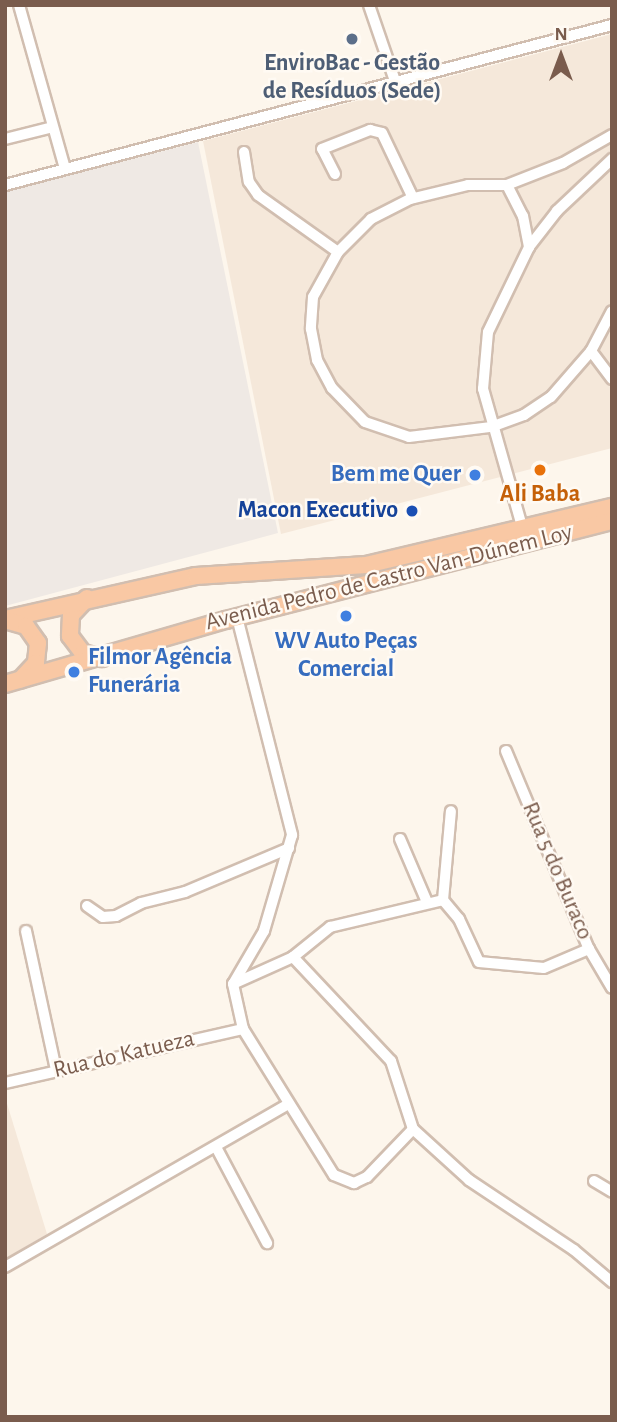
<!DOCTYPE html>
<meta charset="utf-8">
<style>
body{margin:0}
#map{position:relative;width:617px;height:1422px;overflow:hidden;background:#fdf6ec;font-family:"Alegreya Sans",sans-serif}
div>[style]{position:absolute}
.residential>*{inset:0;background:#f5e8da}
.industrial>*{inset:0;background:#efe9e4}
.roads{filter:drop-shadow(2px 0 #d1beb0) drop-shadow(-2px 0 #d1beb0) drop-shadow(0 2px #d1beb0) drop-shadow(0 -2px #d1beb0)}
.minor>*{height:10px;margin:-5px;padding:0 5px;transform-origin:5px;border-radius:5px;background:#fff}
.trunk>*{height:16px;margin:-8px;padding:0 8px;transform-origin:8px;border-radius:8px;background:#f9c8a4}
.dots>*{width:19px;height:19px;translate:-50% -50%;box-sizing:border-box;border:4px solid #fffaf3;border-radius:50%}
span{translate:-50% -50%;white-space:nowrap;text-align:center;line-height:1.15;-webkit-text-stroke:5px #fffaf3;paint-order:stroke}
.service-label{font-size:24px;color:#4e5e75;font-weight:700}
.shop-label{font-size:24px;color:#366cbe;font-weight:700}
.right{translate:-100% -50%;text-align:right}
.left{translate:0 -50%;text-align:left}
.food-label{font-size:24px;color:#c56008;font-weight:700}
.transit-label{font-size:24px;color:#164399;font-weight:700}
.street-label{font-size:24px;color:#7a5c4d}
.frame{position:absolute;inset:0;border:7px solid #7a5c4d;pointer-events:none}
.north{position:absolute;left:526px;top:21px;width:70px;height:70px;-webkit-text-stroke:5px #fffaf3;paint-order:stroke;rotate:0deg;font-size:19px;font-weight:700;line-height:28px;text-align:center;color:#7a5c4d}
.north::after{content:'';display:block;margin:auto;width:24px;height:32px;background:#7a5c4d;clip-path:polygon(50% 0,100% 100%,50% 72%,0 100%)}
</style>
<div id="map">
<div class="residential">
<i style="clip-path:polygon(612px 34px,612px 448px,281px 534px,203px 141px)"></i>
<i style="clip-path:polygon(5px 1097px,47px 1234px,5px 1259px)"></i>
</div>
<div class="industrial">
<i style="clip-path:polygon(198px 142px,278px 533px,5px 606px,5px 192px)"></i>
</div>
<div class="roads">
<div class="minor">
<i style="left:19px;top:5px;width:170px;rotate:74.3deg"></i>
<i style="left:369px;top:5px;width:80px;rotate:71.1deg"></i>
<i style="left:612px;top:135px;width:56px;rotate:150.3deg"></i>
<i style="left:563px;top:163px;width:60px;rotate:158.6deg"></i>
<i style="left:507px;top:185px;width:39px;rotate:180deg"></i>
<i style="left:468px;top:185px;width:60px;rotate:166.4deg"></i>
<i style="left:410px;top:199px;width:44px;rotate:152.9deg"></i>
<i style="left:371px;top:219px;width:47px;rotate:135deg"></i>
<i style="left:338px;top:252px;width:51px;rotate:119.1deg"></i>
<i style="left:313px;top:297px;width:32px;rotate:94deg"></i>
<i style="left:311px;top:329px;width:32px;rotate:79deg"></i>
<i style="left:317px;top:360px;width:32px;rotate:62deg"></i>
<i style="left:332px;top:388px;width:47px;rotate:45.9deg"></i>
<i style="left:365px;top:422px;width:46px;rotate:18.8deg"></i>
<i style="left:409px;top:437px;width:83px;rotate:-7deg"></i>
<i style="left:491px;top:427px;width:35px;rotate:-20deg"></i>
<i style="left:524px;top:415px;width:32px;rotate:-34deg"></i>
<i style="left:551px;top:397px;width:61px;rotate:-49deg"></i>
<i style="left:591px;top:351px;width:45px;rotate:-62.3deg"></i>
<i style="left:5px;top:139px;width:49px;rotate:-14deg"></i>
<i style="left:244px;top:152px;width:30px;rotate:81deg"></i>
<i style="left:249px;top:182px;width:16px;rotate:55deg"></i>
<i style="left:258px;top:195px;width:98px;rotate:35.5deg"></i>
<i style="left:335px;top:174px;width:28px;rotate:-117deg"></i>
<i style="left:322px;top:149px;width:52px;rotate:-21.6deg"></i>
<i style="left:370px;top:130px;width:12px;rotate:14deg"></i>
<i style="left:382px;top:133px;width:72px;rotate:64.5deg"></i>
<i style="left:5px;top:185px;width:628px;rotate:-14.77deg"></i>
<i style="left:507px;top:185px;width:35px;rotate:63deg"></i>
<i style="left:523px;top:216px;width:32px;rotate:79deg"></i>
<i style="left:591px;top:351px;width:35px;rotate:53deg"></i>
<i style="left:523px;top:530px;width:147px;rotate:-105.8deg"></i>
<i style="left:483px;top:389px;width:57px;rotate:-85deg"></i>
<i style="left:488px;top:332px;width:94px;rotate:-64.2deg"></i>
<i style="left:529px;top:247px;width:46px;rotate:-52.1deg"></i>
<i style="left:557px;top:211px;width:76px;rotate:-43.4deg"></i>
<i style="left:237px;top:617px;width:225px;rotate:75.8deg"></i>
<i style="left:292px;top:835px;width:100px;rotate:106.3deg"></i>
<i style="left:264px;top:931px;width:61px;rotate:120.3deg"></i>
<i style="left:233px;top:984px;width:46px;rotate:77.5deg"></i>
<i style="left:243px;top:1029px;width:172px;rotate:58.1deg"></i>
<i style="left:334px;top:1175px;width:22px;rotate:22deg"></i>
<i style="left:354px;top:1183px;width:14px;rotate:-25deg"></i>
<i style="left:367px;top:1177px;width:66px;rotate:-46.2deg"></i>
<i style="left:413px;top:1129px;width:76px;rotate:42.3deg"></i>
<i style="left:469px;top:1180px;width:126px;rotate:33.7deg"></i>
<i style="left:574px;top:1250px;width:50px;rotate:40.1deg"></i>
<i style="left:506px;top:751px;width:215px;rotate:67.3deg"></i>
<i style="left:589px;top:949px;width:45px;rotate:59.5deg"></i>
<i style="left:400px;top:839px;width:69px;rotate:66.8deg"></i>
<i style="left:443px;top:900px;width:89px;rotate:-84.9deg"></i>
<i style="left:87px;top:906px;width:19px;rotate:35deg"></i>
<i style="left:103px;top:917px;width:13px;rotate:-4deg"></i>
<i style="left:116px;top:916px;width:28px;rotate:-27deg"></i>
<i style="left:141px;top:903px;width:45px;rotate:-14deg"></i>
<i style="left:185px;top:892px;width:113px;rotate:-22.9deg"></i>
<i style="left:26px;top:931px;width:142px;rotate:77.8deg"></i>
<i style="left:293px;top:957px;width:143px;rotate:46.7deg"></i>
<i style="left:391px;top:1061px;width:71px;rotate:72.1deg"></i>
<i style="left:233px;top:984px;width:66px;rotate:-24.2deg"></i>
<i style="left:293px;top:957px;width:48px;rotate:-39deg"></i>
<i style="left:330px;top:927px;width:116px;rotate:-13.4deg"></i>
<i style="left:443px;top:900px;width:25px;rotate:50deg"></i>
<i style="left:459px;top:919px;width:47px;rotate:65.1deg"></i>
<i style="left:479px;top:962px;width:65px;rotate:5.3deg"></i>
<i style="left:544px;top:968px;width:49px;rotate:-22.9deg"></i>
<i style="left:5px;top:1083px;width:244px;rotate:-12.8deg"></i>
<i style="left:216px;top:1147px;width:109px;rotate:62deg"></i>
<i style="left:594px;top:1181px;width:21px;rotate:31deg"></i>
<i style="left:5px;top:1267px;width:325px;rotate:-29.9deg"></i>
</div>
<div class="trunk">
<i style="left:87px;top:598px;width:23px;rotate:133deg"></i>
<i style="left:71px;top:615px;width:21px;rotate:93deg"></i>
<i style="left:70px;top:636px;width:21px;rotate:53deg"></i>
<i style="left:83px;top:653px;width:20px;rotate:15deg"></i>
<i style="left:5px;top:619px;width:196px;rotate:-12.7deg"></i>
<i style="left:196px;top:576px;width:170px;rotate:-3.7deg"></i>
<i style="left:366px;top:565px;width:253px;rotate:-13.3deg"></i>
<i style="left:5px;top:620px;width:22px;rotate:16deg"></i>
<i style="left:26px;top:626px;width:21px;rotate:55deg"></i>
<i style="left:38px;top:643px;width:20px;rotate:96deg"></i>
<i style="left:36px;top:663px;width:23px;rotate:133deg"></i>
<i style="left:5px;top:684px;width:230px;rotate:-16.2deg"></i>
<i style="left:226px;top:620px;width:398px;rotate:-14.4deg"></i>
</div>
</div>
<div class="dots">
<i style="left:352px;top:39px;background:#5c6f8a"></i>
<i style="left:540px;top:470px;background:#e8710a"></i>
<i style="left:475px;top:475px;background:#3f7fe0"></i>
<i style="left:412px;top:511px;background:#1a4fb4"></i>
<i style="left:346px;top:616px;background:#3f7fe0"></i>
<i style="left:74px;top:672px;background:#3f7fe0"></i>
</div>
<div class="service-label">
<span style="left:352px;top:78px">EnviroBac - Gestão<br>de Resíduos (Sede)</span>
</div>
<div class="shop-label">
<span class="right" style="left:461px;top:475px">Bem me Quer</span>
<span style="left:346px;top:656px">WV Auto Peças<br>Comercial</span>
<span class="left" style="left:88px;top:672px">Filmor Agência<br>Funerária</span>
</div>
<div class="food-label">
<span style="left:540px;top:495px">Ali Baba</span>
</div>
<div class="transit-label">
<span class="right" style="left:398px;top:511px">Macon Executivo</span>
</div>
<div class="street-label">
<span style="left:389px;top:578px;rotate:-14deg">Avenida Pedro de Castro Van-Dúnem Loy</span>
<span style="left:557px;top:871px;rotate:67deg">Rua 5 do Buraco</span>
<span style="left:124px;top:1055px;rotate:-13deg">Rua do Katueza</span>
</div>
<div class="frame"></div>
<div class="north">N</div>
</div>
